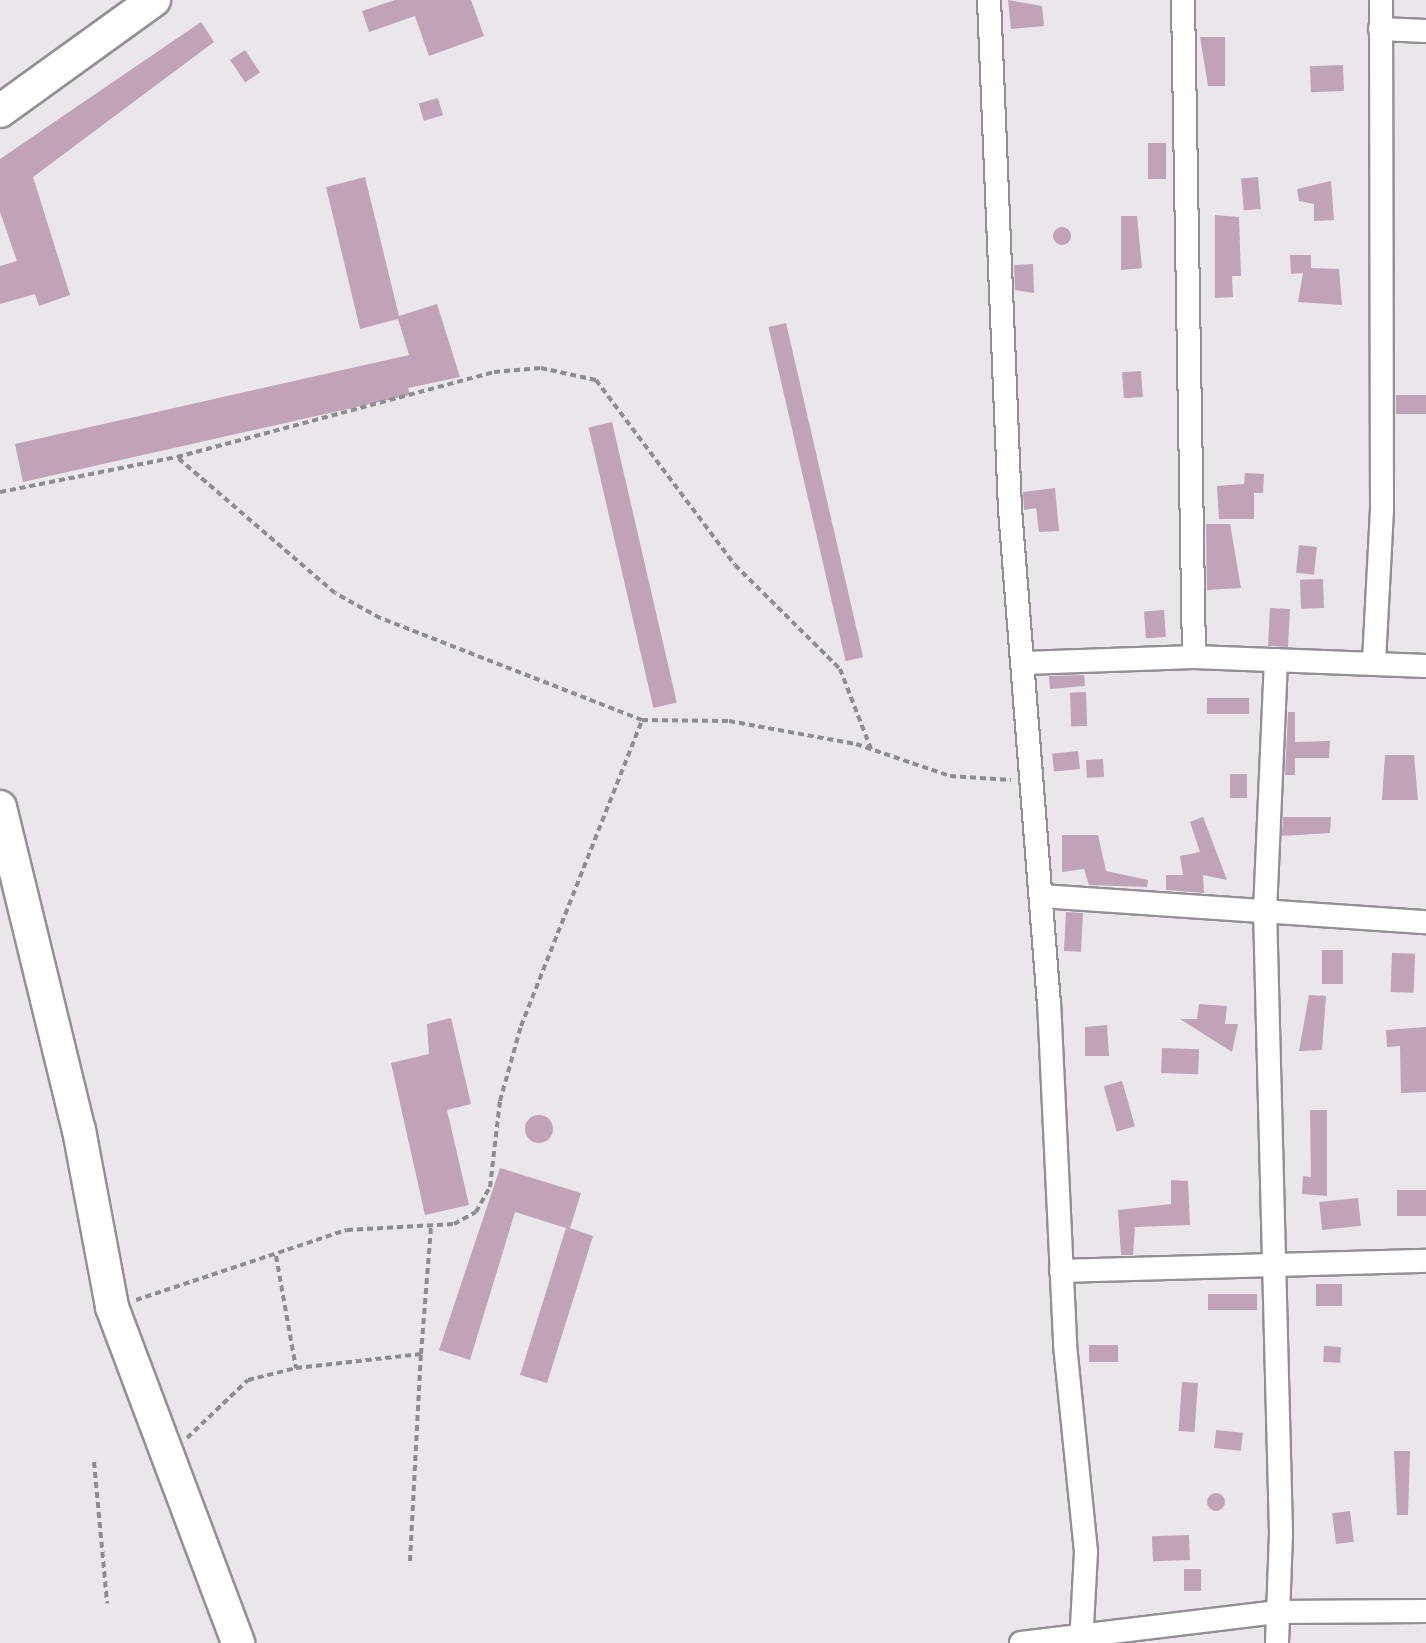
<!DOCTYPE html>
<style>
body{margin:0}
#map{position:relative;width:1426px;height:1643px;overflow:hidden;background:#eae6ec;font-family:"Space Grotesk",sans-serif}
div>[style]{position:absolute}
.building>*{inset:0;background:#c0a3b6;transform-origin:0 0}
.round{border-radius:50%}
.path>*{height:4px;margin-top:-2px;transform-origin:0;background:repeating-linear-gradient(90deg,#8f8c91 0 6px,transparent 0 10px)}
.roads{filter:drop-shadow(2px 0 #938f95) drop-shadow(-2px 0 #938f95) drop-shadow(0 2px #938f95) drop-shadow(0 -2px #938f95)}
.street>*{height:22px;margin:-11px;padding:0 11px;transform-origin:11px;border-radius:11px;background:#fff}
.secondary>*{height:32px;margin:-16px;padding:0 16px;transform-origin:16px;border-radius:16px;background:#fff}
span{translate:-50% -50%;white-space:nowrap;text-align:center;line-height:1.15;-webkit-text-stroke:6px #fff;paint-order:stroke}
</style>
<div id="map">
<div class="building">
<i style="clip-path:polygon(395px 0,471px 0,484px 36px,429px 56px,415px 16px,369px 32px,362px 11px)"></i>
<i style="clip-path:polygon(1008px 0,1042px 6px,1044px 26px,1011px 29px)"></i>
<i style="clip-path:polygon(201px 22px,214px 42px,33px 177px,70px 295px,39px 306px,35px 294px,0 304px,0 266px,17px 261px,0 212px,0 159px)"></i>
<i style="clip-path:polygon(1200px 37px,1225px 37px,1225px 86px,1208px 86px)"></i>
<i style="left:245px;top:50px;width:27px;height:18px;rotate:56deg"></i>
<i style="left:1343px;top:65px;width:26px;height:33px;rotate:88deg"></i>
<i style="left:438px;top:98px;width:18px;height:20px;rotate:74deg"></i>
<i style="left:1148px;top:143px;width:18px;height:36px"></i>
<i style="clip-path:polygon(365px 177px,399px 316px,437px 304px,460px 377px,408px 388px,410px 395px,23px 482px,15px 444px,409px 355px,398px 319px,360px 329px,326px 187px)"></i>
<i style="left:1258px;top:177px;width:32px;height:17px;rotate:85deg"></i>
<i style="clip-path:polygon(1331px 181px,1334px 220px,1314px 221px,1314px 204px,1299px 201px,1297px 189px)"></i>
<i style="clip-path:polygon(1215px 215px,1239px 217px,1241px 276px,1232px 276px,1233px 297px,1215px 298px)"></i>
<i style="clip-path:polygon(1121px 216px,1137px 216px,1142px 268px,1121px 270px)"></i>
<i class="round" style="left:1053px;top:227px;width:18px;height:18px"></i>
<i style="clip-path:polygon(1290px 255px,1311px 255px,1311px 268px,1339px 269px,1342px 305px,1298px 302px,1303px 273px,1291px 274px)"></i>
<i style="clip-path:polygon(1033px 264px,1034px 293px,1015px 290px,1014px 265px)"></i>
<i style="left:786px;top:323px;width:343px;height:18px;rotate:77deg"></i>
<i style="left:1141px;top:371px;width:26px;height:19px;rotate:86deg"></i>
<i style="left:1426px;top:395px;width:19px;height:30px;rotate:90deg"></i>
<i style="left:612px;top:422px;width:288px;height:24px;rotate:77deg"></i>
<i style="clip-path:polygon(1245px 473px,1264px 474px,1263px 493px,1254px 493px,1254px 519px,1219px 519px,1217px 486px,1244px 484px)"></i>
<i style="clip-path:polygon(1055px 488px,1059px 531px,1039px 532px,1036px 508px,1024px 510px,1023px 492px)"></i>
<i style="clip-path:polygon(1206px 524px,1230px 524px,1241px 588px,1207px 590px)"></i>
<i style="left:1299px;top:545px;width:18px;height:28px;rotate:6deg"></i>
<i style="left:1323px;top:579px;width:29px;height:23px;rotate:88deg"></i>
<i style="left:1270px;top:608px;width:20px;height:38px;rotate:3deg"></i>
<i style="left:1164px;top:610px;width:27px;height:20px;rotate:86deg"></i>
<i style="clip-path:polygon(1084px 675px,1085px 686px,1050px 689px,1049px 676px)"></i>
<i style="left:1086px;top:692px;width:34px;height:16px;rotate:88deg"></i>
<i style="left:1207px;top:698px;width:42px;height:16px"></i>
<i style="clip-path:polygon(1288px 712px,1295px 712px,1295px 742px,1330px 741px,1329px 758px,1295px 758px,1295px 775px,1285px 775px)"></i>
<i style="left:1078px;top:751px;width:18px;height:26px;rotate:84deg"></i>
<i style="clip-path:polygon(1385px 755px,1414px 755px,1418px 800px,1382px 800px)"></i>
<i style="left:1103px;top:759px;width:18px;height:17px;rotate:87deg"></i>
<i style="left:1230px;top:774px;width:17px;height:24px"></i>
<i style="clip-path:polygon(1203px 817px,1227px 880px,1203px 875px,1204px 893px,1166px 890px,1166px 875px,1183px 875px,1180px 856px,1200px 852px,1190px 822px)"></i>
<i style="clip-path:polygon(1283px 817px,1331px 817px,1330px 833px,1282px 836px)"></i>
<i style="clip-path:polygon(1062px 835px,1098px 835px,1106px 871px,1148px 880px,1147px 887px,1089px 885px,1084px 869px,1062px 872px)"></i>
<i style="left:1066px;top:912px;width:17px;height:39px;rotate:3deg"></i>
<i style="left:1343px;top:950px;width:34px;height:21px;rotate:90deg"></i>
<i style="left:1392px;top:953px;width:23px;height:39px;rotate:2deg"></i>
<i style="clip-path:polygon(1309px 995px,1326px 996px,1322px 1050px,1299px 1051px)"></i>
<i style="clip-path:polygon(1199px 1004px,1227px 1006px,1225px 1024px,1238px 1024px,1232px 1052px,1180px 1019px,1197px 1019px)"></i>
<i style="clip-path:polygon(451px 1018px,471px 1104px,447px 1110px,469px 1205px,425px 1215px,391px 1063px,429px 1054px,427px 1024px)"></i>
<i style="clip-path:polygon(1107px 1025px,1109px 1056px,1085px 1056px,1085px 1027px)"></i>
<i style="clip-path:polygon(1426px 1027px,1426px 1092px,1401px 1093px,1400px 1046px,1387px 1047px,1386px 1030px)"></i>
<i style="left:1162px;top:1048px;width:37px;height:25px;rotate:2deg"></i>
<i style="left:1122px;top:1081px;width:47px;height:19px;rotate:74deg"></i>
<i style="clip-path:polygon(1310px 1110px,1327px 1110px,1327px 1196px,1302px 1194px,1303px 1176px,1311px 1177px)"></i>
<i class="round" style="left:525px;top:1115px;width:28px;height:28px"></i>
<i style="clip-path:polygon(500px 1168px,581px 1193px,570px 1228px,593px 1236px,547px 1383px,520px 1375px,566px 1228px,515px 1212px,470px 1360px,439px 1350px)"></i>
<i style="clip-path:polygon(1171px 1180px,1188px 1181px,1190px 1225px,1135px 1227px,1133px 1255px,1121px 1255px,1118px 1210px,1171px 1204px)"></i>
<i style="left:1397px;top:1190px;width:29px;height:26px"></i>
<i style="left:1358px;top:1198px;width:28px;height:39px;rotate:84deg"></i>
<i style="left:1316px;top:1284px;width:26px;height:22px"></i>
<i style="left:1208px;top:1294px;width:49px;height:16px"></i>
<i style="left:1089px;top:1345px;width:29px;height:17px"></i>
<i style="left:1324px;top:1346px;width:17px;height:16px;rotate:3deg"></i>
<i style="left:1182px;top:1382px;width:16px;height:49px;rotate:4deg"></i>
<i style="left:1216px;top:1430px;width:27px;height:18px;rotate:6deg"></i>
<i style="clip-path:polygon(1394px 1451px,1410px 1451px,1408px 1515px,1397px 1515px)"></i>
<i class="round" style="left:1207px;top:1493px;width:18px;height:18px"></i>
<i style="left:1350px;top:1511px;width:31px;height:18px;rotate:83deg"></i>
<i style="left:1189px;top:1535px;width:25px;height:37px;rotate:88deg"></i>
<i style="left:1184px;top:1569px;width:17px;height:22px"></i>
</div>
<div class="path">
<i style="left:0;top:492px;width:180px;rotate:-11.2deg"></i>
<i style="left:177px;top:457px;width:328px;rotate:-15deg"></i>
<i style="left:494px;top:372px;width:47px;rotate:-4.9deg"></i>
<i style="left:541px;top:368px;width:56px;rotate:12.3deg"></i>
<i style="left:596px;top:380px;width:231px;rotate:53.1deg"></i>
<i style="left:735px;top:565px;width:148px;rotate:44.7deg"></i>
<i style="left:840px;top:669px;width:86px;rotate:68.8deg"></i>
<i style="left:642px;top:720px;width:87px;rotate:0.7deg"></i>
<i style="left:729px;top:721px;width:129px;rotate:10.3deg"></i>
<i style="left:856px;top:744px;width:99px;rotate:18.8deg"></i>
<i style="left:950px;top:776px;width:61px;rotate:3.8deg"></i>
<i style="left:276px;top:1256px;width:114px;rotate:79.9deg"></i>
<i style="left:296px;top:1368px;width:126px;rotate:-6.4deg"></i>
<i style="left:421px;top:1354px;width:128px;rotate:-85.5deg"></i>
<i style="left:136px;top:1300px;width:222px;rotate:-18.4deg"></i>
<i style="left:347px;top:1230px;width:107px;rotate:-3.2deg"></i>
<i style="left:454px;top:1224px;width:25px;rotate:-29deg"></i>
<i style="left:476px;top:1212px;width:29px;rotate:-61deg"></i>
<i style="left:490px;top:1187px;width:87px;rotate:-83.4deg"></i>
<i style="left:500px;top:1101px;width:78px;rotate:-74.4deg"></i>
<i style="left:521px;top:1026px;width:329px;rotate:-68.4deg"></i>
<i style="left:642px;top:720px;width:281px;rotate:-158.7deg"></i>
<i style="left:380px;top:618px;width:51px;rotate:-150.9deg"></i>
<i style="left:335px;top:593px;width:208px;rotate:-139.3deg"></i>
<i style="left:187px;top:1438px;width:84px;rotate:-43.6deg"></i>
<i style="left:248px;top:1380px;width:49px;rotate:-14deg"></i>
<i style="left:94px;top:1462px;width:142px;rotate:84.7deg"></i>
<i style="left:410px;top:1561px;width:207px;rotate:-87deg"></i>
</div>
<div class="roads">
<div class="street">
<i style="left:989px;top:0;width:509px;rotate:87.64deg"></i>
<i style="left:1010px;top:509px;width:494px;rotate:85.5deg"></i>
<i style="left:1049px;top:1001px;width:344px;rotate:87.3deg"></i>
<i style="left:1065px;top:1345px;width:208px;rotate:84.2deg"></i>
<i style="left:1086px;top:1552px;width:91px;rotate:93.1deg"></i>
<i style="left:1183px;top:0;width:657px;rotate:89.04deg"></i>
<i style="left:1380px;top:29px;width:46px;rotate:2.5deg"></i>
<i style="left:1276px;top:660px;width:249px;rotate:92.5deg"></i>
<i style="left:1265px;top:909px;width:625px;rotate:88.53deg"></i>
<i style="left:1281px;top:1534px;width:109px;rotate:92.1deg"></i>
<i style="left:1374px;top:662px;width:152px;rotate:-87deg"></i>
<i style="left:1382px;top:510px;width:510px;rotate:-90.11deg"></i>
<i style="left:1024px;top:663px;width:170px;rotate:-2deg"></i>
<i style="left:1194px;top:657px;width:232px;rotate:2.2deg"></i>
<i style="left:1041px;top:896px;width:386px;rotate:3.9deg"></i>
<i style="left:1061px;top:1271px;width:365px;rotate:-1.6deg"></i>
<i style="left:1021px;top:1643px;width:257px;rotate:-6.9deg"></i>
<i style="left:1276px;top:1612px;width:150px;rotate:-0.4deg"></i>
</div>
<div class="secondary">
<i style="left:0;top:111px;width:190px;rotate:-35.8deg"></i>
<i style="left:0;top:807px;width:333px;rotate:76.3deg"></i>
<i style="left:79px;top:1130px;width:180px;rotate:79.4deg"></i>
<i style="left:112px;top:1307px;width:359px;rotate:69.4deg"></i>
</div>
</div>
</div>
